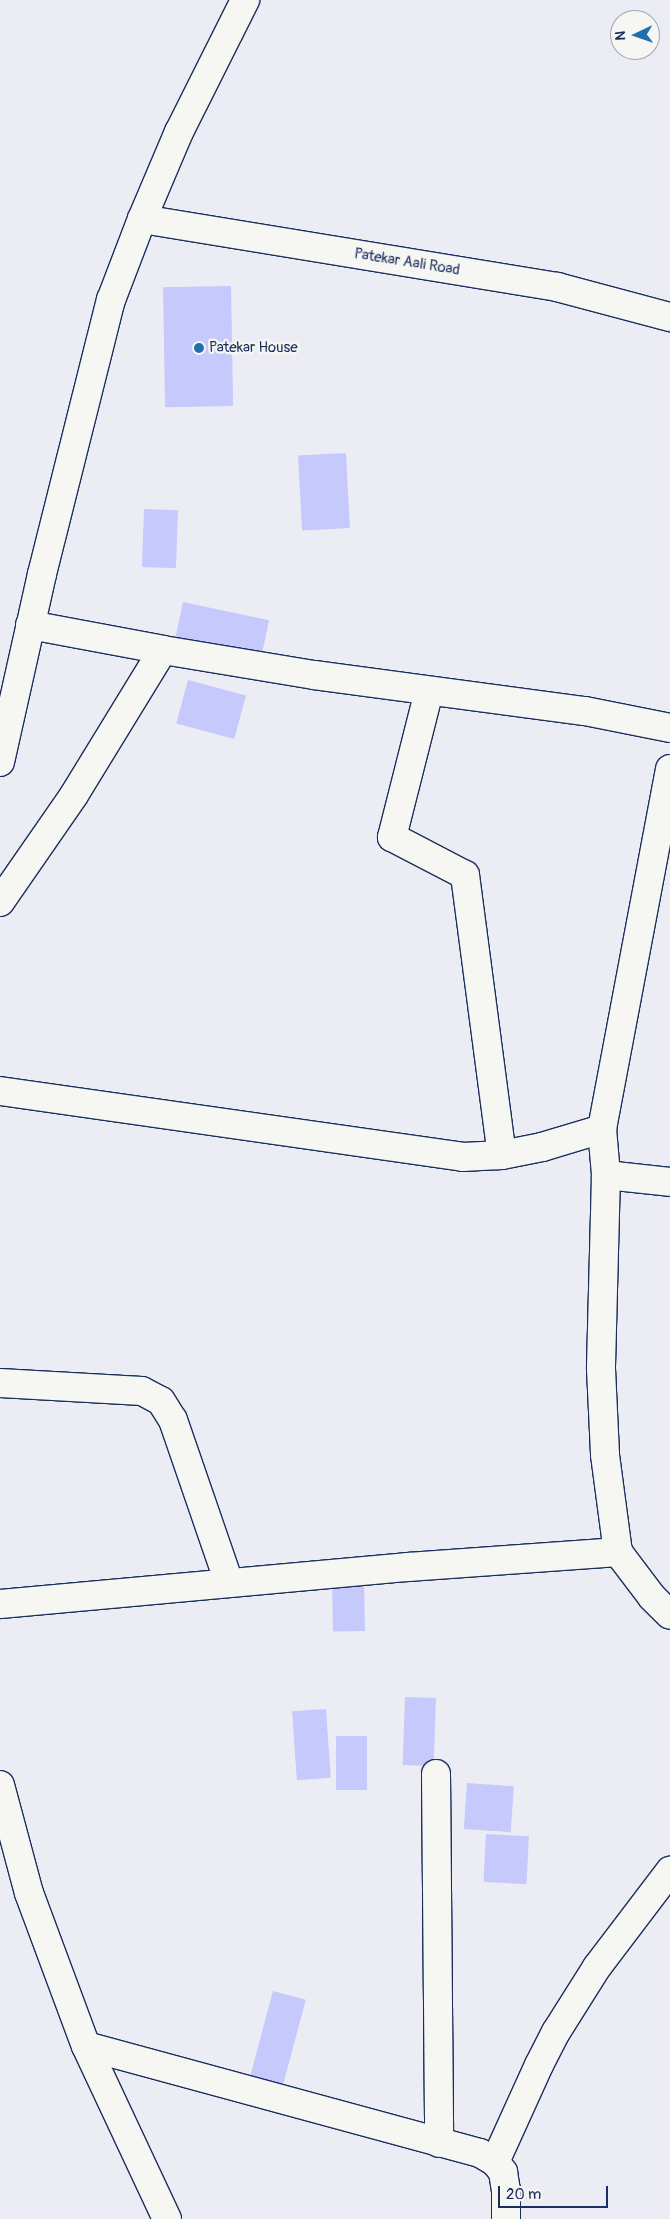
<!DOCTYPE html>
<style>
body{margin:0}
#map{position:relative;width:670px;height:2219px;overflow:hidden;background:#ecedf4;font-family:Pangolin,sans-serif}
div>[style]{position:absolute}
.building>*{inset:0;background:#c5c9fb;transform-origin:0 0}
.roads{filter:drop-shadow(1px 0 #1b2f5e) drop-shadow(-1px 0 #1b2f5e) drop-shadow(0 1px #1b2f5e) drop-shadow(0 -1px #1b2f5e)}
.minor>*{height:28px;margin:-14px;padding:0 14px;transform-origin:14px;border-radius:14px;background:#f6f6f2}
.dots>*{width:14px;height:14px;translate:-50% -50%;box-sizing:border-box;border:2px solid #f6f6f2;border-radius:50%}
span{translate:-50% -50%;white-space:nowrap;text-align:center;line-height:1.15;-webkit-text-stroke:4.5px #f6f6f2;paint-order:stroke}
.street-label{font-size:15px;color:#1b2f5e}
.poi-label{font-size:15px;color:#1b2f5e}
.left{translate:0 -50%;text-align:left}
.north{position:absolute;left:610px;top:10px;width:50px;height:50px;box-sizing:border-box;background:#f6f6f2;border:1px solid #9ea6b7;border-radius:50%;rotate:267deg;font-size:14px;font-weight:700;line-height:20px;text-align:center;color:#1b2f5e}
.north::after{content:'';display:block;margin:auto;width:18px;height:22px;background:#1f6fb2;clip-path:polygon(50% 0,100% 100%,50% 72%,0 100%)}
.scale{position:absolute;left:498px;top:2186px;width:110px;height:22px;box-sizing:border-box;border:2px solid #1b2f5e;border-top:0;padding-left:6px;font-size:15px;line-height:18px;white-space:nowrap;color:#1b2f5e;-webkit-text-stroke:4px #f6f6f2;paint-order:stroke}
</style>
<div id="map">
<div class="building">
<i style="left:231px;top:286px;width:120px;height:68px;rotate:89deg"></i>
<i style="left:346px;top:453px;width:75px;height:48px;rotate:87deg"></i>
<i style="left:144px;top:509px;width:34px;height:58px;rotate:2deg"></i>
<i style="left:183px;top:602px;width:88px;height:46px;rotate:12deg"></i>
<i style="left:188px;top:680px;width:60px;height:45px;rotate:15deg"></i>
<i style="left:364px;top:1576px;width:55px;height:32px;rotate:89deg"></i>
<i style="left:405px;top:1697px;width:31px;height:68px;rotate:2deg"></i>
<i style="left:326px;top:1709px;width:69px;height:34px;rotate:86deg"></i>
<i style="left:336px;top:1736px;width:31px;height:54px"></i>
<i style="left:467px;top:1783px;width:47px;height:46px;rotate:4deg"></i>
<i style="left:486px;top:1834px;width:43px;height:48px;rotate:3deg"></i>
<i style="left:273px;top:1991px;width:34px;height:92px;rotate:15deg"></i>
</div>
<div class="roads">
<div class="minor">
<i style="left:142px;top:219px;width:421px;rotate:9.3deg"></i>
<i style="left:557px;top:287px;width:117px;rotate:14.9deg"></i>
<i style="left:30px;top:625px;width:135px;rotate:10.6deg"></i>
<i style="left:163px;top:650px;width:153px;rotate:9.4deg"></i>
<i style="left:314px;top:675px;width:273px;rotate:7.6deg"></i>
<i style="left:585px;top:711px;width:87px;rotate:11.3deg"></i>
<i style="left:429px;top:691px;width:151px;rotate:104.2deg"></i>
<i style="left:392px;top:837px;width:82px;rotate:27.5deg"></i>
<i style="left:465px;top:875px;width:282px;rotate:82.5deg"></i>
<i style="left:0;top:762px;width:193px;rotate:-77.4deg"></i>
<i style="left:42px;top:574px;width:283px;rotate:-75.9deg"></i>
<i style="left:111px;top:300px;width:87px;rotate:-69.1deg"></i>
<i style="left:142px;top:219px;width:95px;rotate:-67deg"></i>
<i style="left:179px;top:132px;width:148px;rotate:-63.4deg"></i>
<i style="left:670px;top:769px;width:366px;rotate:100.7deg"></i>
<i style="left:602px;top:1129px;width:46px;rotate:85deg"></i>
<i style="left:606px;top:1175px;width:194px;rotate:91.5deg"></i>
<i style="left:601px;top:1369px;width:86px;rotate:87.3deg"></i>
<i style="left:605px;top:1455px;width:98px;rotate:82.4deg"></i>
<i style="left:618px;top:1552px;width:56px;rotate:52.9deg"></i>
<i style="left:652px;top:1597px;width:25px;rotate:45deg"></i>
<i style="left:0;top:902px;width:130px;rotate:-55.3deg"></i>
<i style="left:74px;top:795px;width:170px;rotate:-58.5deg"></i>
<i style="left:0;top:1091px;width:468px;rotate:8.1deg"></i>
<i style="left:463px;top:1157px;width:39px;rotate:-3deg"></i>
<i style="left:502px;top:1155px;width:41px;rotate:-11.3deg"></i>
<i style="left:542px;top:1147px;width:63px;rotate:-16.7deg"></i>
<i style="left:606px;top:1175px;width:64px;rotate:6.2deg"></i>
<i style="left:0;top:1383px;width:142px;rotate:3.2deg"></i>
<i style="left:142px;top:1391px;width:21px;rotate:28deg"></i>
<i style="left:161px;top:1401px;width:22px;rotate:58deg"></i>
<i style="left:173px;top:1420px;width:172px;rotate:71deg"></i>
<i style="left:0;top:1604px;width:410px;rotate:-5.2deg"></i>
<i style="left:408px;top:1567px;width:211px;rotate:-4.1deg"></i>
<i style="left:436px;top:1774px;width:369px;rotate:89.5deg"></i>
<i style="left:0;top:1785px;width:112px;rotate:75deg"></i>
<i style="left:29px;top:1893px;width:163px;rotate:69.6deg"></i>
<i style="left:86px;top:2046px;width:191px;rotate:64.9deg"></i>
<i style="left:86px;top:2046px;width:408px;rotate:15.2deg"></i>
<i style="left:480px;top:2153px;width:17px;rotate:31deg"></i>
<i style="left:495px;top:2162px;width:13px;rotate:51deg"></i>
<i style="left:503px;top:2172px;width:18px;rotate:81deg"></i>
<i style="left:506px;top:2190px;width:29px;rotate:90deg"></i>
<i style="left:495px;top:2162px;width:107px;rotate:-65.6deg"></i>
<i style="left:539px;top:2065px;width:37px;rotate:-63deg"></i>
<i style="left:556px;top:2032px;width:77px;rotate:-57.8deg"></i>
<i style="left:597px;top:1967px;width:121px;rotate:-52.8deg"></i>
</div>
</div>
<div class="dots">
<i style="left:199px;top:348px;background:#1f6fb2"></i>
</div>
<div class="street-label">
<span style="left:407px;top:262px;rotate:9deg">Patekar Aali Road</span>
</div>
<div class="poi-label">
<span class="left" style="left:209px;top:348px">Patekar House</span>
</div>
<div class="north">N</div>
<div class="scale">20 m</div>
</div>
